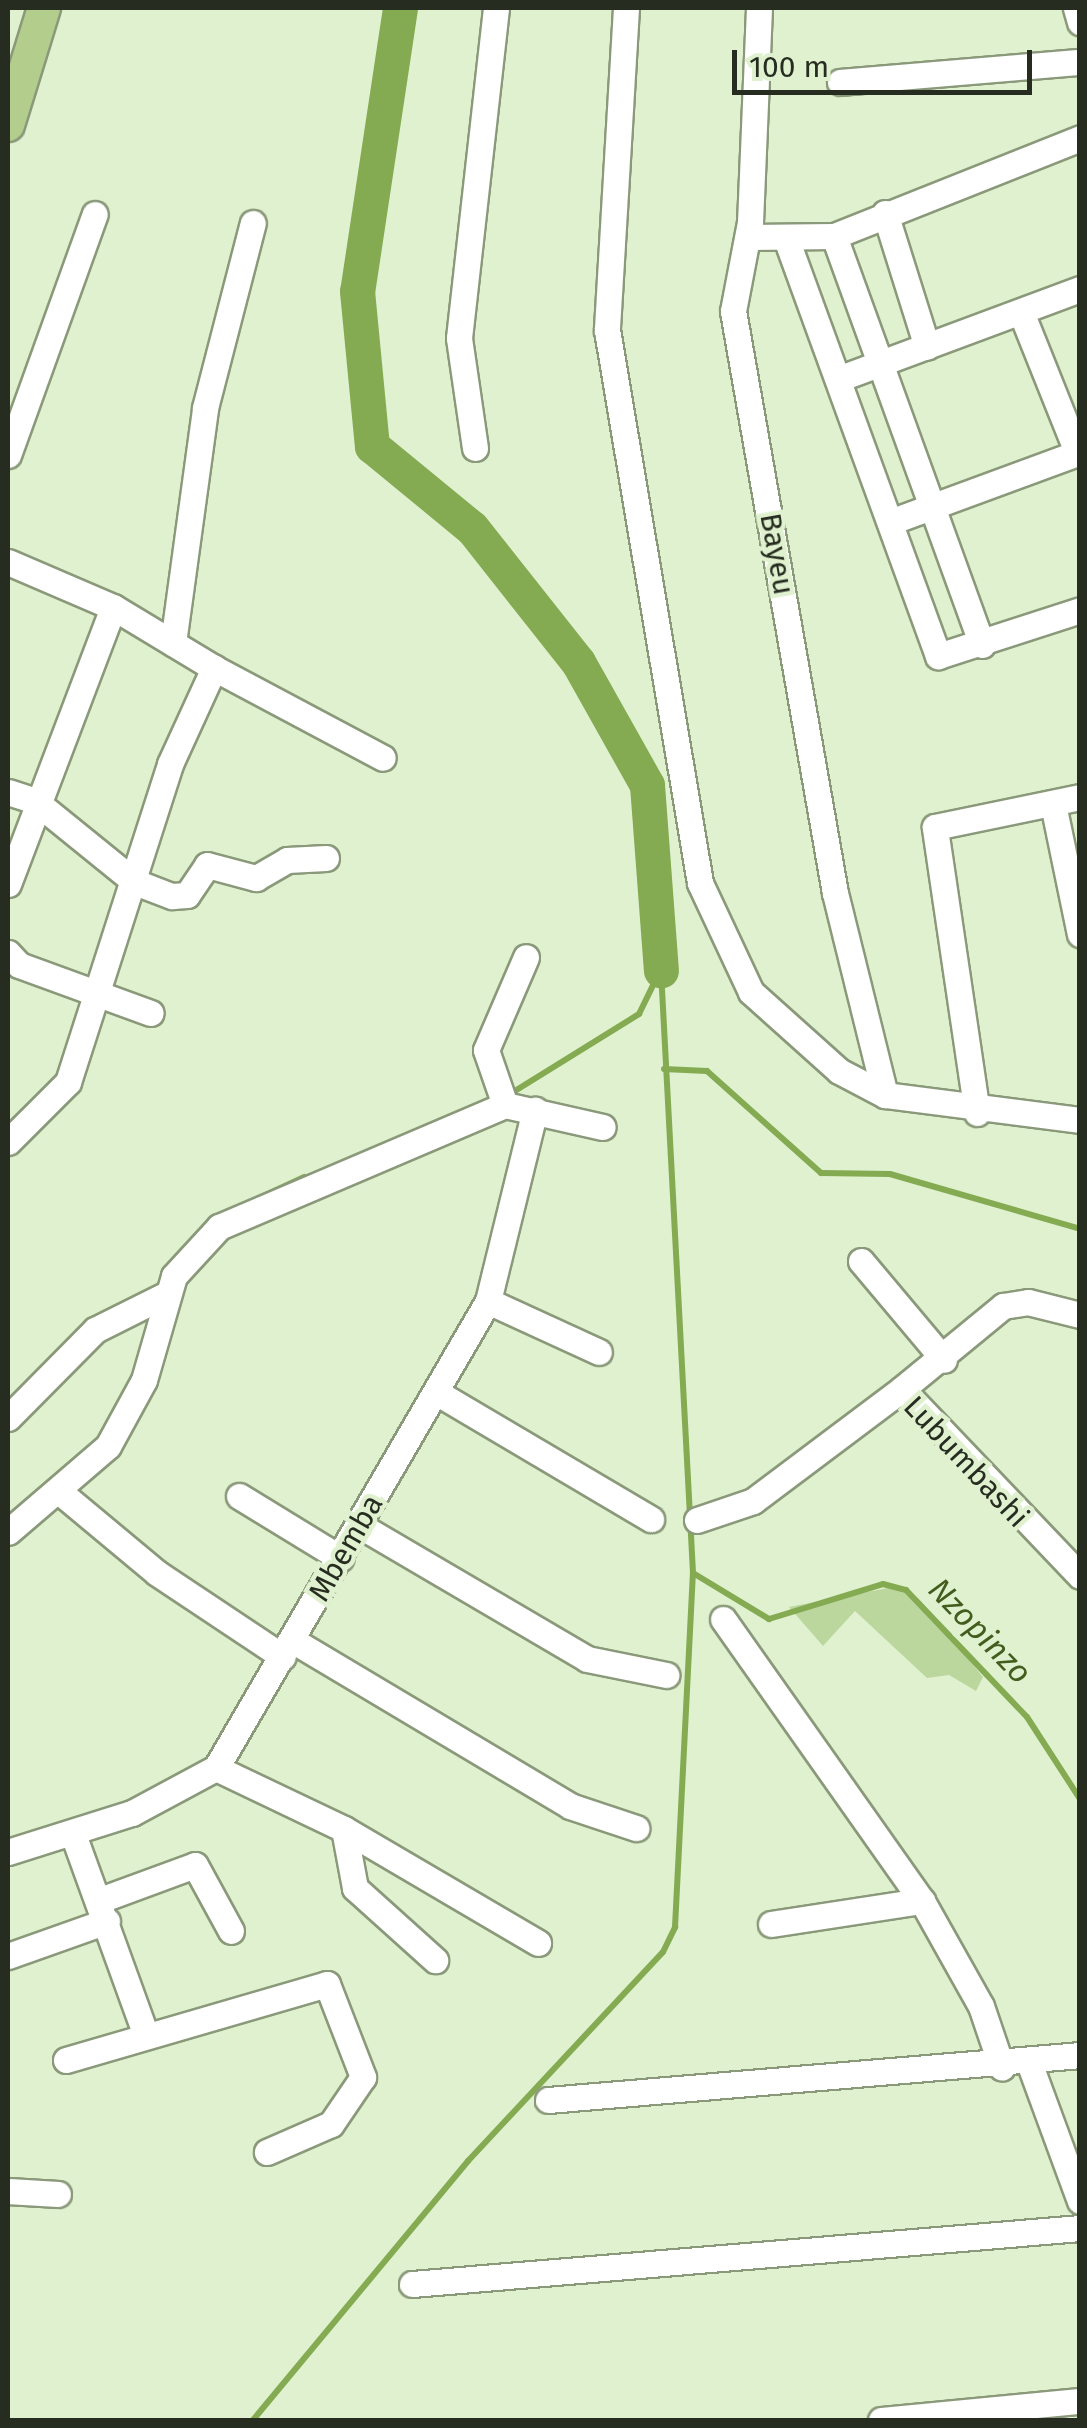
<!DOCTYPE html>
<style>
body{margin:0}
#map{position:relative;width:1087px;height:2428px;overflow:hidden;background:#e0f1cf;font-family:"Fira Sans",sans-serif}
div>[style]{position:absolute}
.green>*{inset:0;background:#bcd79e}
.stream>*{height:6px;margin:-3px;padding:0 3px;transform-origin:3px;border-radius:3px;background:#84aa52}
.river>*{height:35px;margin:-17.5px;padding:0 17.5px;transform-origin:17.5px;border-radius:17.5px;background:#84aa52}
.roads{filter:drop-shadow(2px 0 #8a997a) drop-shadow(-2px 0 #8a997a) drop-shadow(0 2px #8a997a) drop-shadow(0 -2px #8a997a)}
.minor>*{height:25px;margin:-12.5px;padding:0 12.5px;transform-origin:12.5px;border-radius:12.5px;background:#fff}
.major>*{height:32px;margin:-16px;padding:0 16px;transform-origin:16px;border-radius:16px;background:#b3cd8d}
span{translate:-50% -50%;white-space:nowrap;text-align:center;line-height:1.15;-webkit-text-stroke:9px #e0f1cf;paint-order:stroke}
.street-label{font-size:30px;color:#262c20}
.water-label{font-size:32px;color:#435d1f;font-style:italic}
.frame{position:absolute;inset:0;border:10px solid #262c20;pointer-events:none}
.scale{position:absolute;left:732px;top:50px;width:300px;height:45px;box-sizing:border-box;border:5px solid #262c20;border-top:0;padding-left:12px;font-size:30px;line-height:35px;white-space:nowrap;color:#262c20;-webkit-text-stroke:8px #e0f1cf;paint-order:stroke}
</style>
<div id="map">
<div class="green">
<i style="clip-path:polygon(893px 1587px,919px 1599px,983px 1677px,976px 1691px,949px 1675px,927px 1678px,855px 1611px,823px 1646px,789px 1607px)"></i>
</div>
<div class="stream">
<i style="left:664px;top:1069px;width:43px;rotate:2.7deg"></i>
<i style="left:707px;top:1071px;width:153px;rotate:41.8deg"></i>
<i style="left:821px;top:1173px;width:69px;rotate:0.8deg"></i>
<i style="left:890px;top:1174px;width:198px;rotate:16.1deg"></i>
<i style="left:510px;top:1094px;width:152px;rotate:-31.8deg"></i>
<i style="left:639px;top:1014px;width:46px;rotate:-64deg"></i>
<i style="left:257px;top:1199px;width:52px;rotate:-25.1deg"></i>
<i style="left:693px;top:1573px;width:89px;rotate:31.2deg"></i>
<i style="left:769px;top:1619px;width:119px;rotate:-17.1deg"></i>
<i style="left:883px;top:1584px;width:24px;rotate:15deg"></i>
<i style="left:906px;top:1590px;width:175px;rotate:46.4deg"></i>
<i style="left:1027px;top:1717px;width:98px;rotate:57.1deg"></i>
<i style="left:253px;top:2420px;width:337px;rotate:-50.3deg"></i>
<i style="left:468px;top:2161px;width:286px;rotate:-47deg"></i>
<i style="left:663px;top:1952px;width:28px;rotate:-64deg"></i>
<i style="left:675px;top:1927px;width:354px;rotate:-87.1deg"></i>
<i style="left:693px;top:1573px;width:604px;rotate:-93.04deg"></i>
</div>
<div class="river">
<i style="left:400px;top:8px;width:286px;rotate:98.6deg"></i>
<i style="left:357px;top:291px;width:156px;rotate:84.5deg"></i>
<i style="left:372px;top:446px;width:129px;rotate:39.4deg"></i>
<i style="left:472px;top:528px;width:171px;rotate:51.7deg"></i>
<i style="left:578px;top:662px;width:141px;rotate:60.7deg"></i>
<i style="left:647px;top:785px;width:186px;rotate:85.7deg"></i>
</div>
<div class="roads">
<div class="minor">
<i style="left:626px;top:8px;width:323px;rotate:93.4deg"></i>
<i style="left:607px;top:330px;width:561px;rotate:80.45deg"></i>
<i style="left:700px;top:883px;width:120px;rotate:64.9deg"></i>
<i style="left:751px;top:992px;width:118px;rotate:41.9deg"></i>
<i style="left:839px;top:1071px;width:52px;rotate:27.6deg"></i>
<i style="left:885px;top:1095px;width:197px;rotate:7.3deg"></i>
<i style="left:759px;top:8px;width:214px;rotate:92.4deg"></i>
<i style="left:750px;top:222px;width:91px;rotate:100.8deg"></i>
<i style="left:733px;top:311px;width:591px;rotate:80.06deg"></i>
<i style="left:835px;top:893px;width:208px;rotate:76.1deg"></i>
<i style="left:1076px;top:8px;width:15px;rotate:74deg"></i>
<i style="left:840px;top:82px;width:241px;rotate:-4.8deg"></i>
<i style="left:885px;top:213px;width:140px;rotate:72.6deg"></i>
<i style="left:834px;top:236px;width:435px;rotate:70.1deg"></i>
<i style="left:749px;top:237px;width:85px;rotate:-0.7deg"></i>
<i style="left:834px;top:236px;width:265px;rotate:-21.7deg"></i>
<i style="left:787px;top:241px;width:442px;rotate:70deg"></i>
<i style="left:938px;top:656px;width:149px;rotate:-17.9deg"></i>
<i style="left:1021px;top:312px;width:151px;rotate:68.2deg"></i>
<i style="left:838px;top:379px;width:258px;rotate:-20.4deg"></i>
<i style="left:475px;top:448px;width:111px;rotate:-98.3deg"></i>
<i style="left:459px;top:338px;width:332px;rotate:-83.6deg"></i>
<i style="left:8px;top:455px;width:256px;rotate:-70.2deg"></i>
<i style="left:890px;top:522px;width:202px;rotate:-20.2deg"></i>
<i style="left:8px;top:562px;width:114px;rotate:23.2deg"></i>
<i style="left:113px;top:607px;width:118px;rotate:31.1deg"></i>
<i style="left:173px;top:643px;width:237px;rotate:-82.2deg"></i>
<i style="left:205px;top:408px;width:191px;rotate:-75.5deg"></i>
<i style="left:8px;top:792px;width:28px;rotate:18deg"></i>
<i style="left:35px;top:801px;width:129px;rotate:39deg"></i>
<i style="left:135px;top:882px;width:40px;rotate:21deg"></i>
<i style="left:172px;top:896px;width:15px;rotate:-4deg"></i>
<i style="left:187px;top:895px;width:36px;rotate:-56deg"></i>
<i style="left:207px;top:865px;width:51px;rotate:14.9deg"></i>
<i style="left:256px;top:878px;width:36px;rotate:-30deg"></i>
<i style="left:287px;top:860px;width:39px;rotate:-3deg"></i>
<i style="left:1053px;top:804px;width:133px;rotate:78.3deg"></i>
<i style="left:8px;top:884px;width:296px;rotate:-69.2deg"></i>
<i style="left:8px;top:953px;width:16px;rotate:47deg"></i>
<i style="left:19px;top:965px;width:140px;rotate:20deg"></i>
<i style="left:505px;top:1105px;width:58px;rotate:-109.1deg"></i>
<i style="left:486px;top:1050px;width:101px;rotate:-66.7deg"></i>
<i style="left:977px;top:1113px;width:289px;rotate:-98.4deg"></i>
<i style="left:935px;top:827px;width:148px;rotate:-11.7deg"></i>
<i style="left:8px;top:1142px;width:85px;rotate:-45deg"></i>
<i style="left:68px;top:1082px;width:334px;rotate:-72.2deg"></i>
<i style="left:170px;top:764px;width:106px;rotate:-65.4deg"></i>
<i style="left:214px;top:668px;width:191px;rotate:28deg"></i>
<i style="left:861px;top:1261px;width:129px;rotate:50deg"></i>
<i style="left:488px;top:1301px;width:122px;rotate:24.7deg"></i>
<i style="left:902px;top:1389px;width:131px;rotate:-39.4deg"></i>
<i style="left:1003px;top:1306px;width:25px;rotate:-9deg"></i>
<i style="left:1028px;top:1302px;width:54px;rotate:14deg"></i>
<i style="left:436px;top:1392px;width:250px;rotate:30.6deg"></i>
<i style="left:8px;top:1418px;width:124px;rotate:-45.3deg"></i>
<i style="left:95px;top:1330px;width:78px;rotate:-26.6deg"></i>
<i style="left:61px;top:1493px;width:125px;rotate:39.8deg"></i>
<i style="left:157px;top:1573px;width:151px;rotate:33.7deg"></i>
<i style="left:239px;top:1496px;width:119px;rotate:31.5deg"></i>
<i style="left:697px;top:1520px;width:59px;rotate:-18.7deg"></i>
<i style="left:753px;top:1501px;width:186px;rotate:-36.9deg"></i>
<i style="left:902px;top:1389px;width:258px;rotate:46.4deg"></i>
<i style="left:359px;top:1525px;width:264px;rotate:30.4deg"></i>
<i style="left:587px;top:1659px;width:81px;rotate:11.4deg"></i>
<i style="left:8px;top:1532px;width:132px;rotate:-40.7deg"></i>
<i style="left:108px;top:1446px;width:75px;rotate:-61.4deg"></i>
<i style="left:144px;top:1380px;width:108px;rotate:-73.9deg"></i>
<i style="left:174px;top:1276px;width:67px;rotate:-47.4deg"></i>
<i style="left:219px;top:1227px;width:311px;rotate:-23.1deg"></i>
<i style="left:505px;top:1105px;width:100px;rotate:12.7deg"></i>
<i style="left:723px;top:1619px;width:345px;rotate:54.8deg"></i>
<i style="left:922px;top:1901px;width:120px;rotate:60.7deg"></i>
<i style="left:981px;top:2006px;width:65px;rotate:71.3deg"></i>
<i style="left:292px;top:1640px;width:324px;rotate:30.8deg"></i>
<i style="left:570px;top:1806px;width:70px;rotate:18.4deg"></i>
<i style="left:216px;top:1768px;width:142px;rotate:25.5deg"></i>
<i style="left:344px;top:1829px;width:225px;rotate:30.4deg"></i>
<i style="left:344px;top:1829px;width:60px;rotate:79.4deg"></i>
<i style="left:355px;top:1888px;width:108px;rotate:42deg"></i>
<i style="left:73px;top:1834px;width:212px;rotate:70.1deg"></i>
<i style="left:8px;top:1852px;width:130px;rotate:-17.5deg"></i>
<i style="left:132px;top:1813px;width:95px;rotate:-28.2deg"></i>
<i style="left:216px;top:1768px;width:540px;rotate:-59.78deg"></i>
<i style="left:488px;top:1301px;width:197px;rotate:-76.2deg"></i>
<i style="left:100px;top:1900px;width:101px;rotate:-20.2deg"></i>
<i style="left:195px;top:1865px;width:75px;rotate:61.4deg"></i>
<i style="left:771px;top:1924px;width:153px;rotate:-8.7deg"></i>
<i style="left:8px;top:1956px;width:105px;rotate:-19.5deg"></i>
<i style="left:66px;top:2060px;width:272px;rotate:-16.2deg"></i>
<i style="left:327px;top:1984px;width:100px;rotate:68.8deg"></i>
<i style="left:363px;top:2077px;width:57px;rotate:124.2deg"></i>
<i style="left:331px;top:2124px;width:70px;rotate:156.4deg"></i>
<i style="left:1030px;top:2065px;width:145px;rotate:69.8deg"></i>
<i style="left:548px;top:2100px;width:534px;rotate:-4.83deg"></i>
<i style="left:8px;top:2191px;width:50px;rotate:3.4deg"></i>
<i style="left:412px;top:2284px;width:670px;rotate:-4.79deg"></i>
<i style="left:881px;top:2420px;width:200px;rotate:-5.5deg"></i>
</div>
<div class="major">
<i style="left:8px;top:125px;width:122px;rotate:-72.9deg"></i>
</div>
</div>
<div class="street-label">
<span style="left:777px;top:554px;rotate:80deg">Bayeu</span>
<span style="left:966px;top:1462px;rotate:47deg">Lubumbashi</span>
<span style="left:346px;top:1548px;rotate:-60deg">Mbemba</span>
</div>
<div class="water-label">
<span style="left:980px;top:1631px;rotate:46deg">Nzopinzo</span>
</div>
<div class="frame"></div>
<div class="scale">100 m</div>
</div>
